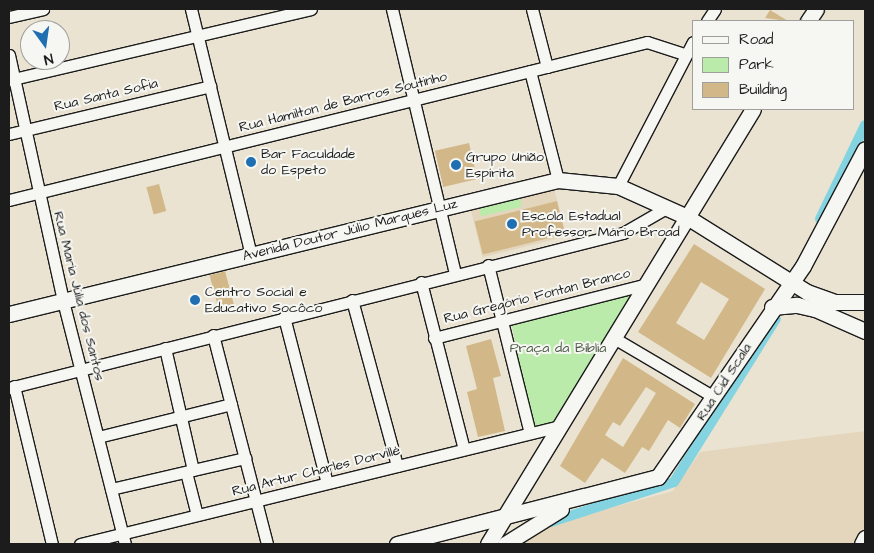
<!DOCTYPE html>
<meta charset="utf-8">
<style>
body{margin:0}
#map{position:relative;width:874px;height:553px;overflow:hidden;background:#ebe3d2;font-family:"Architects Daughter",sans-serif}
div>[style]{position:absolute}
.built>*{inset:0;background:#e4d6bc;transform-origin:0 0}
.green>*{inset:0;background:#baebaa;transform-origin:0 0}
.canal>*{height:10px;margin:-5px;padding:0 5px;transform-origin:5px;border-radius:5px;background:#84d3e0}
.building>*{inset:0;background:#d2b888;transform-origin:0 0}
.roads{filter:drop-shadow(1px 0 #1c1c1c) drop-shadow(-1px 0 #1c1c1c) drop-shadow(0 1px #1c1c1c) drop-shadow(0 -1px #1c1c1c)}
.street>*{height:11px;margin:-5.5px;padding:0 5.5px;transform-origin:5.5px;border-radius:5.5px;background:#f6f6f2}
.secondary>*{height:15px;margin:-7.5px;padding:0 7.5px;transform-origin:7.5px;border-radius:7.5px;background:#f6f6f2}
.dots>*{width:14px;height:14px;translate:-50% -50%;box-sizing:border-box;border:2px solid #f6f6f2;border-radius:50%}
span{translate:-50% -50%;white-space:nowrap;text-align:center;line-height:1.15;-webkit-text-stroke:4px #f6f6f2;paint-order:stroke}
.street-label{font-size:14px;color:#1c1c1c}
.poi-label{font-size:14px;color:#1c1c1c}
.left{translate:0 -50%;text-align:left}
.park-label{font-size:14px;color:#4b5a47}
.frame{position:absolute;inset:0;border:10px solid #1c1c1c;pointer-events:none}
.legend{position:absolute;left:692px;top:20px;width:162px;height:90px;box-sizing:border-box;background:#f6f6f2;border:1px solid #9f9f9c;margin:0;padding:6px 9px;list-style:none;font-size:15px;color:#1c1c1c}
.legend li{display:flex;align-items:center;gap:10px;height:25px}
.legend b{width:25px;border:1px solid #9f9f9c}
.north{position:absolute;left:20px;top:20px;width:50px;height:50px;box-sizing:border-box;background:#f6f6f2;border:1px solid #9f9f9c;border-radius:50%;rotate:166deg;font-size:14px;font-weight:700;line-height:20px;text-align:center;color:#1c1c1c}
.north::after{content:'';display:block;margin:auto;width:18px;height:22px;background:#1f6fb2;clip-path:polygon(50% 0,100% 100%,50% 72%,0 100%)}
</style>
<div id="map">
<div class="built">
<i style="left:554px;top:188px;width:50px;height:86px;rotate:76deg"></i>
<i style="clip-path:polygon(865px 431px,865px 536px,860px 544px,523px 544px,555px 523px,673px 491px,700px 452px)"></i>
</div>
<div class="green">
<i style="left:520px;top:198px;width:9px;height:42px;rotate:77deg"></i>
<i style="clip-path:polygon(647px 284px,553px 438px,532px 434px,512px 326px,504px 318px)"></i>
</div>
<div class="canal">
<i style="left:820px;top:219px;width:104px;rotate:-64.4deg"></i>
<i style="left:551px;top:522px;width:129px;rotate:-18deg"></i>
<i style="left:674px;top:482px;width:192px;rotate:-58deg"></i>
</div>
<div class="building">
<i style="clip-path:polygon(770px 10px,788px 21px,765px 18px)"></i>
<i style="left:469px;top:143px;width:37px;height:35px;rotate:77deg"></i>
<i style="left:159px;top:184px;width:28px;height:13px;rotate:75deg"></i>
<i style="left:557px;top:201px;width:34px;height:85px;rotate:76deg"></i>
<i style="clip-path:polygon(evenodd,694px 244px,765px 289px,711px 378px,638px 332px,694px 244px,701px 282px,729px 299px,704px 340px,676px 323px,701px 282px)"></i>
<i style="left:225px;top:271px;width:39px;height:16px;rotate:75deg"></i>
<i style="clip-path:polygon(491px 339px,501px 376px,493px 378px,505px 431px,478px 437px,467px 392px,477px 389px,466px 346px)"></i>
<i style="clip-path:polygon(evenodd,623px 358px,695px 404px,680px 428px,668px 420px,649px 451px,642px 447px,625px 473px,602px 458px,585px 483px,560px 466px,623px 358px,646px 387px,656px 393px,623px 447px,605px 435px,613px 422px,620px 426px,646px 387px)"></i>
</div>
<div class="roads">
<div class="street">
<i style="left:191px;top:9px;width:253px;rotate:76.3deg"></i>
<i style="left:392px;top:9px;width:271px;rotate:76.6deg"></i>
<i style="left:532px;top:9px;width:60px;rotate:75.5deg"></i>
<i style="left:9px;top:17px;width:35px;rotate:-13deg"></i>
<i style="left:707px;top:21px;width:14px;rotate:-56deg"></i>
<i style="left:9px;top:55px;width:252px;rotate:77.6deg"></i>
<i style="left:63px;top:301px;width:251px;rotate:75.7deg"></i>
<i style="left:530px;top:71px;width:113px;rotate:75.6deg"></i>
<i style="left:9px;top:80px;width:310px;rotate:-13.2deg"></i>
<i style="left:9px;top:134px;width:207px;rotate:-13.4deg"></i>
<i style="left:618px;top:186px;width:162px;rotate:-62.5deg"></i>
<i style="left:9px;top:200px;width:657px;rotate:-13.91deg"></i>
<i style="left:647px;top:42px;width:39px;rotate:18deg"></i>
<i style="left:488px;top:265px;width:173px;rotate:76deg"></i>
<i style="left:421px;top:282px;width:172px;rotate:75.6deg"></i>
<i style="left:352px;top:300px;width:172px;rotate:74.8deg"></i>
<i style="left:284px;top:317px;width:171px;rotate:75.5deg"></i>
<i style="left:213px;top:335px;width:216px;rotate:75.5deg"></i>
<i style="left:434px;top:338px;width:220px;rotate:-14.2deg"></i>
<i style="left:614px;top:338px;width:116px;rotate:30.5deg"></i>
<i style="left:165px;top:348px;width:125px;rotate:77.1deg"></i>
<i style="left:14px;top:386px;width:163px;rotate:76.5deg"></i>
<i style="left:9px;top:388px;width:633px;rotate:-14.17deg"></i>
<i style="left:623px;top:233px;width:52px;rotate:-30deg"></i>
<i style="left:98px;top:437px;width:137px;rotate:-13.9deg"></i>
<i style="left:186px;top:472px;width:44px;rotate:75.7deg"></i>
<i style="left:111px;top:489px;width:138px;rotate:-13deg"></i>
<i style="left:80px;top:544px;width:494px;rotate:-13.8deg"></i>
</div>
<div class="secondary">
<i style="left:808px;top:21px;width:14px;rotate:-56deg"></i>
<i style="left:772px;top:307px;width:25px;rotate:-5deg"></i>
<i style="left:797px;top:305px;width:18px;rotate:13deg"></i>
<i style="left:815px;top:309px;width:55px;rotate:23.7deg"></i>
<i style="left:9px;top:314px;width:565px;rotate:-13.72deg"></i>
<i style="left:558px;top:180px;width:60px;rotate:5.7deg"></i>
<i style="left:618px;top:186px;width:76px;rotate:24.2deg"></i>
<i style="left:687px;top:217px;width:142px;rotate:32deg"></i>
<i style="left:807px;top:292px;width:29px;rotate:20deg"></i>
<i style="left:834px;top:302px;width:31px"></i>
<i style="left:397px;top:544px;width:269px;rotate:-14.4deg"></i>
<i style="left:658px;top:477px;width:256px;rotate:-55.5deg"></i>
<i style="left:803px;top:266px;width:132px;rotate:-62.1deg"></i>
<i style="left:488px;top:544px;width:509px;rotate:-58.65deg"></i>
<i style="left:505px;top:544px;width:66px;rotate:-32deg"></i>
<i style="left:862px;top:544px;width:7px;rotate:-63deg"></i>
</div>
</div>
<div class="dots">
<i style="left:251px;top:162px;background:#1f6fb2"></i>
<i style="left:456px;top:165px;background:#1f6fb2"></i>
<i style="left:512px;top:224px;background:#1f6fb2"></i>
<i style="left:195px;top:300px;background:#1f6fb2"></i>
</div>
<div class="street-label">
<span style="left:106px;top:95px;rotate:-13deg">Rua Santa Sofia</span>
<span style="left:343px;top:102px;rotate:-14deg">Rua Hamilton de Barros Soutinho</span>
<span style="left:350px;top:230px;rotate:-14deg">Avenida Doutor Júlio Marques Luz</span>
<span style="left:79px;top:296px;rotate:76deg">Rua Maria Júlia dos Santos</span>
<span style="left:537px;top:296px;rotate:-14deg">Rua Gregório Fontan Branco</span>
<span style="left:724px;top:382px;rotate:-57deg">Rua Cid Scala</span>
<span style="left:316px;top:471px;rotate:-14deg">Rua Artur Charles Dorvillé</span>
</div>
<div class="poi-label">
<span class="left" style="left:261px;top:162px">Bar Faculdade<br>do Espeto</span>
<span class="left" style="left:466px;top:165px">Grupo União<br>Espírita</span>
<span class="left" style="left:522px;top:224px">Escola Estadual<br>Professor Mário Broad</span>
<span class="left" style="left:205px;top:300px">Centro Social e<br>Educativo Socôco</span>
</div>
<div class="park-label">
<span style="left:558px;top:348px">Praça da Bíblia</span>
</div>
<div class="frame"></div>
<ul class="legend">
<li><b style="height:6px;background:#f6f6f2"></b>Road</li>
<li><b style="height:14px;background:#baebaa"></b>Park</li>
<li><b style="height:14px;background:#d2b888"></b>Building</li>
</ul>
<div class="north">N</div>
</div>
